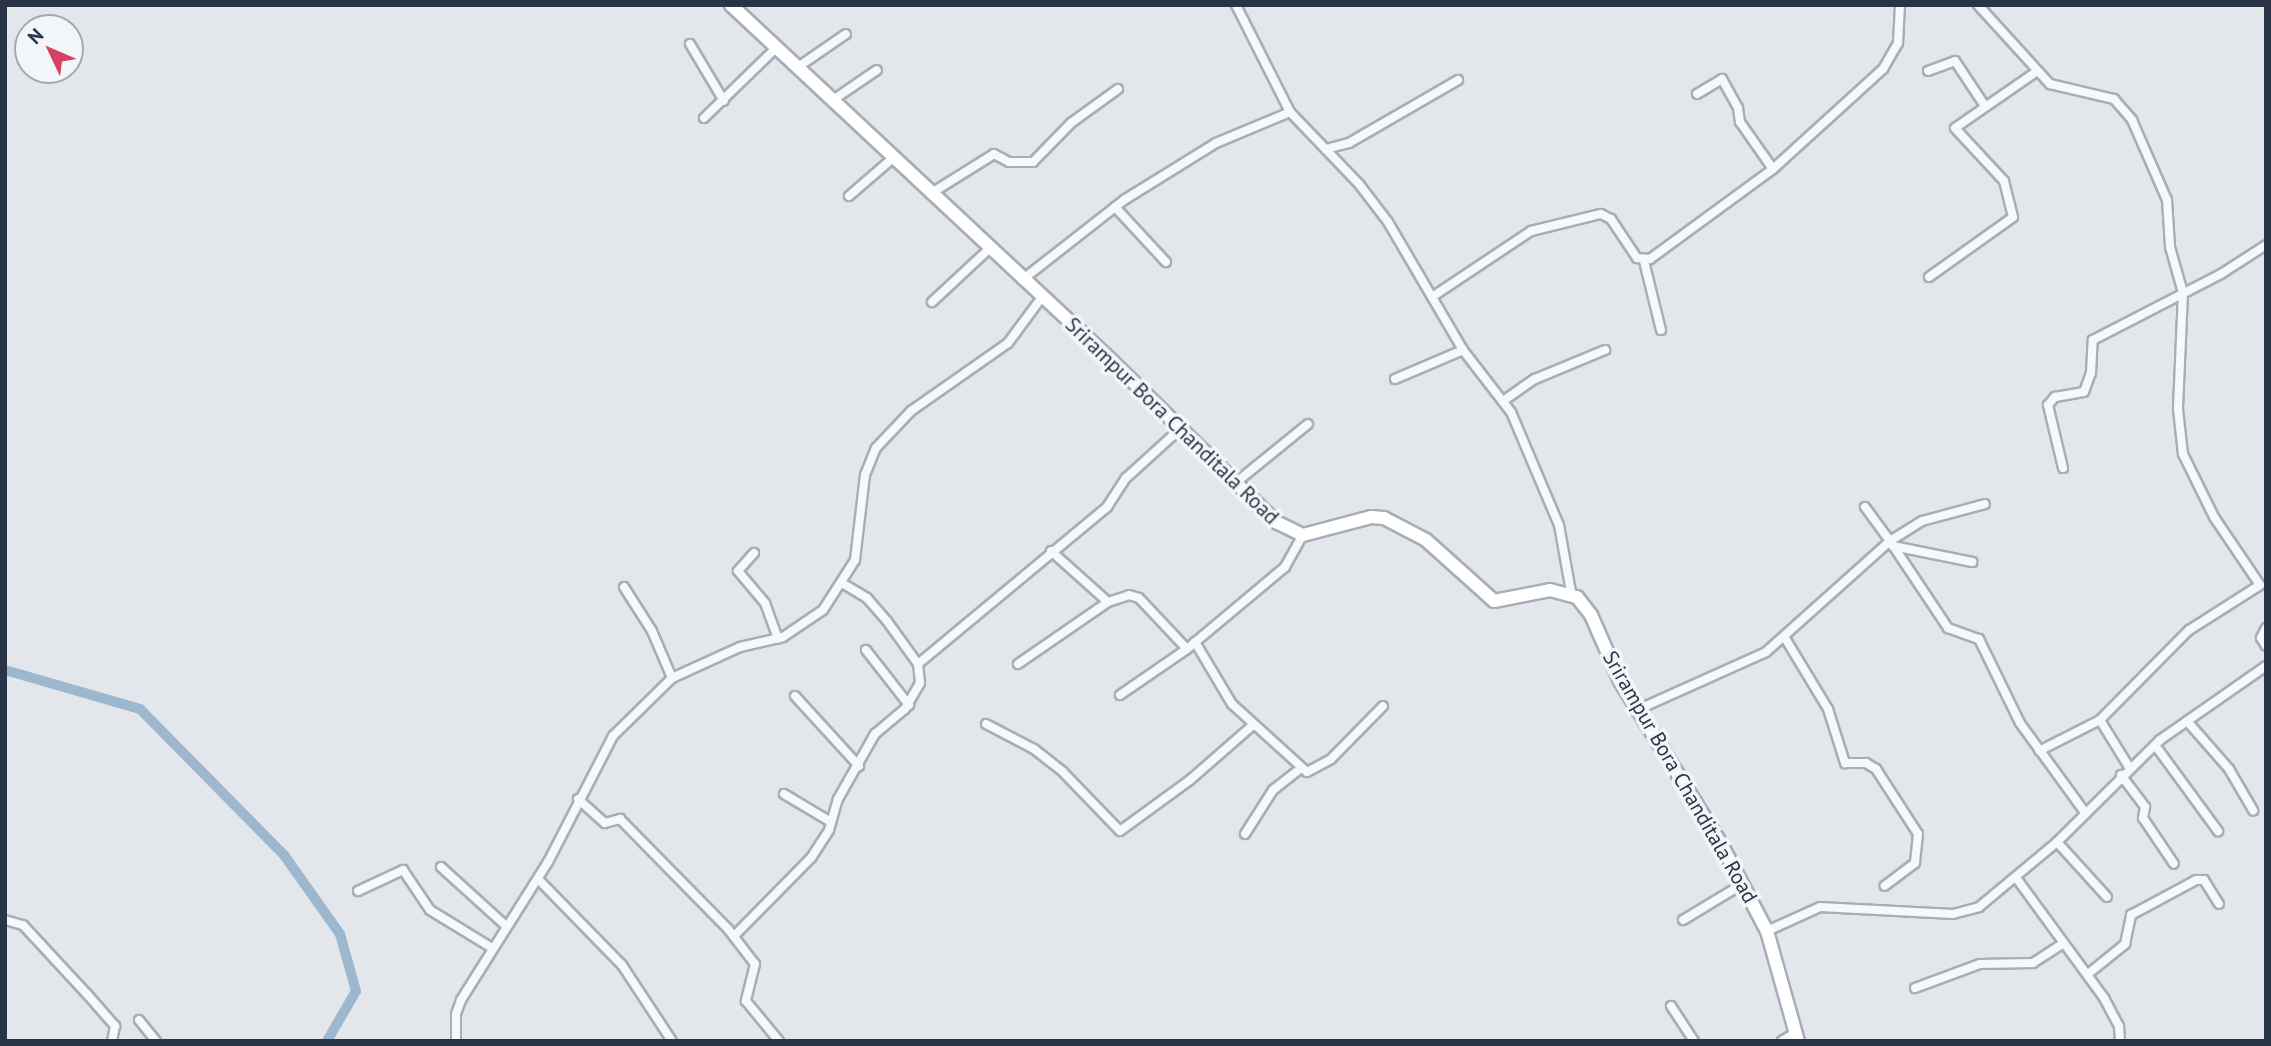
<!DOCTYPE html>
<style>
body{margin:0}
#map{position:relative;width:2271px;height:1046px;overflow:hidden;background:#e3e7ec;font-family:"PT Sans",sans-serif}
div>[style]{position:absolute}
.canal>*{height:10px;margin:-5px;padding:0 5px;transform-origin:5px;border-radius:5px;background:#9cb7ce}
.roads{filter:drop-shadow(2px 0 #a7aeb7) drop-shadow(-2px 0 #a7aeb7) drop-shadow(0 2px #a7aeb7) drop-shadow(0 -2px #a7aeb7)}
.street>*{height:8px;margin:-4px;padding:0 4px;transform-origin:4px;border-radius:4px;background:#f6f8fa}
.primary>*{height:12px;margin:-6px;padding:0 6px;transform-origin:6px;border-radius:6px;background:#fff}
span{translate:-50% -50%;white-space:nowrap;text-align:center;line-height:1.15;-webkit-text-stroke:7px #f3f6f9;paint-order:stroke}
.street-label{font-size:21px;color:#293546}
.frame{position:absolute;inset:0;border:7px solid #293546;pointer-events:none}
.north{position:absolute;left:14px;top:14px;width:70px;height:70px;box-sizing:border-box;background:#f3f6f9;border:2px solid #a2a9b1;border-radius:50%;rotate:314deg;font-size:19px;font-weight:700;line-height:28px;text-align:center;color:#293546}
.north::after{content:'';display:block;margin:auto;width:24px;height:32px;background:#d84161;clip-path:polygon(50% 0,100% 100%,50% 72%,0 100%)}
</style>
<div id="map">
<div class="canal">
<i style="left:5px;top:670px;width:141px;rotate:16.1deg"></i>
<i style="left:140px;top:709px;width:205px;rotate:45.4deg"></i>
<i style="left:284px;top:855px;width:97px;rotate:54.7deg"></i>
<i style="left:340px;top:934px;width:59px;rotate:74.3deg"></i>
<i style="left:356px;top:991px;width:58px;rotate:120.1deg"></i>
</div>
<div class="roads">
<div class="street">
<i style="left:1236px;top:5px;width:120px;rotate:63.2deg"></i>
<i style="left:1290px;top:112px;width:100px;rotate:46.2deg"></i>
<i style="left:1359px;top:184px;width:48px;rotate:52.7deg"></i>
<i style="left:1388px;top:222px;width:148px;rotate:59.6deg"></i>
<i style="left:1463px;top:350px;width:78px;rotate:52.3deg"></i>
<i style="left:1511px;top:412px;width:123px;rotate:67deg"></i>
<i style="left:1559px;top:525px;width:68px;rotate:79.8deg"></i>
<i style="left:1978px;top:5px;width:107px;rotate:47.7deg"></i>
<i style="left:2050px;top:84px;width:66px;rotate:13.2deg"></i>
<i style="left:2114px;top:99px;width:28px;rotate:49deg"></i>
<i style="left:2132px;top:120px;width:87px;rotate:66.4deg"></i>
<i style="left:2167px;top:200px;width:47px;rotate:86.3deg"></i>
<i style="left:2170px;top:247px;width:48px;rotate:74.2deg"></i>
<i style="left:2183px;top:293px;width:116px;rotate:92.5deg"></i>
<i style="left:2178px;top:409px;width:45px;rotate:83.7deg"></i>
<i style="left:2183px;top:454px;width:70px;rotate:63.8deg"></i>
<i style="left:2214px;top:517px;width:82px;rotate:55.9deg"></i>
<i style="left:2260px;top:585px;width:84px;rotate:147.6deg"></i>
<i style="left:2189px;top:630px;width:127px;rotate:134.7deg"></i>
<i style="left:2100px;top:720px;width:68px;rotate:153.1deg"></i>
<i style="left:690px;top:44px;width:66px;rotate:59.2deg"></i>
<i style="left:798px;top:67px;width:58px;rotate:-34.5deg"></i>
<i style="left:1928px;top:71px;width:29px;rotate:-20deg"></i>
<i style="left:1955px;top:61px;width:54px;rotate:56.3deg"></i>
<i style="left:1697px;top:94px;width:29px;rotate:-31deg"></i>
<i style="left:1722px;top:79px;width:33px;rotate:61deg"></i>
<i style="left:1738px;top:108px;width:14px;rotate:82deg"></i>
<i style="left:1740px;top:122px;width:57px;rotate:54.9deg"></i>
<i style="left:833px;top:100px;width:53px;rotate:-34.3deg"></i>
<i style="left:704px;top:118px;width:102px;rotate:-44.2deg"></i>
<i style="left:1326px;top:149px;width:24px;rotate:-15deg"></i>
<i style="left:1349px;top:143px;width:126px;rotate:-30deg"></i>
<i style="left:930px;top:194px;width:75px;rotate:-32deg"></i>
<i style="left:994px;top:154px;width:17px;rotate:28deg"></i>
<i style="left:1009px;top:162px;width:24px"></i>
<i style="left:1033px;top:162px;width:54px;rotate:-45.7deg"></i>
<i style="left:1071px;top:123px;width:58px;rotate:-35.9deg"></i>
<i style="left:849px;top:196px;width:58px;rotate:-40.8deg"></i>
<i style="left:1115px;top:207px;width:75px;rotate:47.2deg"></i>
<i style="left:1644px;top:261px;width:71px;rotate:76.2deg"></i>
<i style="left:1929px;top:277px;width:103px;rotate:-35.5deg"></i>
<i style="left:2013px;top:217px;width:37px;rotate:-104deg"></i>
<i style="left:2004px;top:181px;width:72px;rotate:-132.8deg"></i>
<i style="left:1955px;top:128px;width:98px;rotate:-34.7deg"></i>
<i style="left:1022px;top:280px;width:130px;rotate:-38.1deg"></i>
<i style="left:1124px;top:200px;width:108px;rotate:-31.8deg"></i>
<i style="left:1216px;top:143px;width:80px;rotate:-22.7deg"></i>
<i style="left:1432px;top:297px;width:119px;rotate:-33.7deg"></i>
<i style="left:1531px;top:231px;width:72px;rotate:-13.7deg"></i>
<i style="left:1601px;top:214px;width:11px;rotate:27deg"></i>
<i style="left:1611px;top:219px;width:47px;rotate:56.3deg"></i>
<i style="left:1637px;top:258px;width:13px;rotate:4deg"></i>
<i style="left:1650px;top:259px;width:152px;rotate:-36.2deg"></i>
<i style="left:1773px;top:169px;width:149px;rotate:-42.3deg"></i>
<i style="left:1883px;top:69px;width:30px;rotate:-60deg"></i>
<i style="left:1898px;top:43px;width:38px;rotate:-87deg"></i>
<i style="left:932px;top:302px;width:78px;rotate:-42.9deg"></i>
<i style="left:1395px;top:379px;width:74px;rotate:-23.1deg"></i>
<i style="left:1503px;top:401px;width:39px;rotate:-35deg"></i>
<i style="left:1535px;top:379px;width:76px;rotate:-22.5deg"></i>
<i style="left:2063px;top:468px;width:65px;rotate:-103.4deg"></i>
<i style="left:2048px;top:405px;width:11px;rotate:-49deg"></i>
<i style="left:2055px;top:397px;width:29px;rotate:-10deg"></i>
<i style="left:2084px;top:392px;width:20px;rotate:-70deg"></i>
<i style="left:2091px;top:373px;width:33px;rotate:-87deg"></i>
<i style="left:2093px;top:340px;width:144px;rotate:-27.3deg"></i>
<i style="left:2221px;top:274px;width:54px;rotate:-32.8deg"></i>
<i style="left:1234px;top:484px;width:95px;rotate:-39deg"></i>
<i style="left:1865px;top:507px;width:42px;rotate:53.7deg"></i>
<i style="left:1890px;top:541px;width:38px;rotate:-32deg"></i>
<i style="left:1922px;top:521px;width:65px;rotate:-15.1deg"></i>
<i style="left:1893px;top:546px;width:81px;rotate:11.4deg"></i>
<i style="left:1051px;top:551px;width:76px;rotate:41.8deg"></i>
<i style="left:1108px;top:602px;width:22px;rotate:-18deg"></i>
<i style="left:1129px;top:595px;width:10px;rotate:17deg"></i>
<i style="left:1139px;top:598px;width:70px;rotate:46.7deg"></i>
<i style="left:754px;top:553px;width:24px;rotate:132deg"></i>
<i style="left:738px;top:571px;width:42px;rotate:49.8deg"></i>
<i style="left:765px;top:603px;width:38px;rotate:70deg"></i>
<i style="left:624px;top:587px;width:52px;rotate:57.5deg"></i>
<i style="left:652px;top:631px;width:51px;rotate:66.9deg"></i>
<i style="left:2266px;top:628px;width:11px;rotate:117deg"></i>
<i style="left:2261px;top:638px;width:9px;rotate:58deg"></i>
<i style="left:1785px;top:638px;width:83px;rotate:58.8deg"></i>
<i style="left:1828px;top:709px;width:57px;rotate:72.5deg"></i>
<i style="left:1845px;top:763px;width:21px"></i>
<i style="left:1866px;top:763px;width:12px;rotate:31deg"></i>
<i style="left:1876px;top:769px;width:77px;rotate:57.1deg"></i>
<i style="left:1918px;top:834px;width:29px;rotate:96deg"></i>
<i style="left:1915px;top:863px;width:38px;rotate:143deg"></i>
<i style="left:1195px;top:642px;width:72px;rotate:59.2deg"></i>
<i style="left:1232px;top:704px;width:101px;rotate:42.2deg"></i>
<i style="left:1307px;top:772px;width:27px;rotate:-28deg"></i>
<i style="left:1331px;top:759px;width:74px;rotate:-45.5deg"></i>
<i style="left:866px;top:650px;width:70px;rotate:52deg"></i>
<i style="left:918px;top:664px;width:246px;rotate:-39.7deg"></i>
<i style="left:1107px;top:507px;width:35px;rotate:-57deg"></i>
<i style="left:1126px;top:478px;width:73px;rotate:-42.2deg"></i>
<i style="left:1018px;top:664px;width:109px;rotate:-34.6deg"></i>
<i style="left:1120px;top:695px;width:81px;rotate:-34.5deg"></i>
<i style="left:1187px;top:649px;width:128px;rotate:-39.9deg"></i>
<i style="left:1285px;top:567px;width:37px;rotate:-61deg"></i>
<i style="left:795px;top:696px;width:95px;rotate:47.6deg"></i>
<i style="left:1637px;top:710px;width:141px;rotate:-24.2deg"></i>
<i style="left:1766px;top:652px;width:166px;rotate:-41.8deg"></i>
<i style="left:1890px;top:541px;width:105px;rotate:56.3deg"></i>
<i style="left:1948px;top:628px;width:33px;rotate:20deg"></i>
<i style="left:1979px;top:639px;width:93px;rotate:64deg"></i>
<i style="left:2020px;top:723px;width:112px;rotate:54deg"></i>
<i style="left:2100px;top:720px;width:55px;rotate:58.3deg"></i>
<i style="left:2187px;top:721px;width:64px;rotate:48.8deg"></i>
<i style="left:2229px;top:769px;width:48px;rotate:59.7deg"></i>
<i style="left:986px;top:724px;width:54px;rotate:27.5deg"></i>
<i style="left:1034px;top:749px;width:37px;rotate:38deg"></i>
<i style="left:1063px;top:772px;width:82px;rotate:46deg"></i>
<i style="left:1120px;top:831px;width:87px;rotate:-36.1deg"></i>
<i style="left:1190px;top:780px;width:84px;rotate:-41.1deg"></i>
<i style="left:2155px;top:745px;width:107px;rotate:53.8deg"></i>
<i style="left:2121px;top:775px;width:40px;rotate:53deg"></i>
<i style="left:2145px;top:807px;width:11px;rotate:100deg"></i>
<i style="left:2143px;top:818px;width:55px;rotate:56deg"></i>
<i style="left:784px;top:794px;width:55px;rotate:30.8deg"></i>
<i style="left:578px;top:799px;width:36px;rotate:42deg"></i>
<i style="left:605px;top:823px;width:16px;rotate:-15deg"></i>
<i style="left:620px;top:819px;width:154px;rotate:45.5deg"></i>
<i style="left:728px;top:929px;width:44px;rotate:52.4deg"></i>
<i style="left:755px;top:964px;width:38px;rotate:104deg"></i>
<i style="left:746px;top:1001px;width:52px;rotate:50.5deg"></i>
<i style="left:1245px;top:834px;width:52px;rotate:-57.5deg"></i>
<i style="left:1273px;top:790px;width:36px;rotate:-38deg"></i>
<i style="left:2057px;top:842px;width:74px;rotate:47.7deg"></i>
<i style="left:441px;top:867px;width:88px;rotate:42.2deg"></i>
<i style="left:538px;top:879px;width:120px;rotate:45.7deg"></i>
<i style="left:622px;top:965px;width:91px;rotate:56.7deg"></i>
<i style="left:2017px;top:879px;width:147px;rotate:53.8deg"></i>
<i style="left:2104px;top:998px;width:32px;rotate:62deg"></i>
<i style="left:2119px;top:1026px;width:15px;rotate:86deg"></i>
<i style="left:358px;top:891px;width:50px;rotate:-25deg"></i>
<i style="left:403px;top:870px;width:48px;rotate:56deg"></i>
<i style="left:430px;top:910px;width:73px;rotate:31.5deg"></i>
<i style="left:5px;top:920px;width:19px;rotate:16deg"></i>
<i style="left:23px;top:925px;width:94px;rotate:47.2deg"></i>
<i style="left:87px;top:994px;width:43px;rotate:48.8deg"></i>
<i style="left:115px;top:1026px;width:15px;rotate:101deg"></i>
<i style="left:1683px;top:920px;width:68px;rotate:-31.1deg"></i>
<i style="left:1767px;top:931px;width:58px;rotate:-24.4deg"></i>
<i style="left:1820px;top:907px;width:133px;rotate:3deg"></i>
<i style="left:1953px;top:914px;width:27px;rotate:-15deg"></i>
<i style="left:1979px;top:907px;width:102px;rotate:-39.8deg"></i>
<i style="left:2057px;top:842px;width:145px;rotate:-44.7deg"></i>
<i style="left:2160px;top:740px;width:129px;rotate:-34.9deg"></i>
<i style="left:734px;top:936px;width:110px;rotate:-45.4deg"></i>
<i style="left:811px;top:858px;width:33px;rotate:-57deg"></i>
<i style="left:829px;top:830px;width:32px;rotate:-74deg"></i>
<i style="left:838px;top:799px;width:75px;rotate:-60.4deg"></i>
<i style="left:875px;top:734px;width:39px;rotate:-40deg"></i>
<i style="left:905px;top:709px;width:30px;rotate:-60deg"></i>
<i style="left:920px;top:683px;width:19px;rotate:-96deg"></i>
<i style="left:918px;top:664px;width:53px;rotate:-125.8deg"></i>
<i style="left:887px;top:621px;width:30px;rotate:-131deg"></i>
<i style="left:867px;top:598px;width:29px;rotate:-149deg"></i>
<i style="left:2088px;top:974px;width:48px;rotate:-39deg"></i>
<i style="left:2125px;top:944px;width:30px;rotate:-78deg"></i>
<i style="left:2131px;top:915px;width:74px;rotate:-28.3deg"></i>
<i style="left:2196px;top:880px;width:8px"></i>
<i style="left:2204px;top:880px;width:28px;rotate:58deg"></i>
<i style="left:1915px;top:988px;width:69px;rotate:-20.3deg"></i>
<i style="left:1980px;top:964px;width:53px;rotate:-1.1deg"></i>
<i style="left:2033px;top:963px;width:35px;rotate:-33deg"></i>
<i style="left:1671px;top:1006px;width:42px;rotate:56.7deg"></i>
<i style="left:139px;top:1020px;width:27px;rotate:51deg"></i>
<i style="left:456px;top:1041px;width:27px;rotate:-90deg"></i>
<i style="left:456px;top:1014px;width:15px;rotate:-70deg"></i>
<i style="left:461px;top:1000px;width:163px;rotate:-57.8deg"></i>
<i style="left:548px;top:862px;width:142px;rotate:-62.7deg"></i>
<i style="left:613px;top:736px;width:83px;rotate:-44.5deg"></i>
<i style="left:672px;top:678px;width:75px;rotate:-24.5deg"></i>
<i style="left:740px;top:647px;width:44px;rotate:-13.1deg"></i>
<i style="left:783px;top:637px;width:48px;rotate:-34deg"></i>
<i style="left:823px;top:610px;width:59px;rotate:-57.4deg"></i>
<i style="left:855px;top:560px;width:86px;rotate:-83.3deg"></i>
<i style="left:865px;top:475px;width:29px;rotate:-68deg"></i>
<i style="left:876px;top:448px;width:51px;rotate:-46.6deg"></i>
<i style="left:911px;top:411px;width:118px;rotate:-35deg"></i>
<i style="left:1008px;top:343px;width:57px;rotate:-53.5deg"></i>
<i style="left:1782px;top:1041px;width:15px;rotate:-32deg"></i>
</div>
<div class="primary">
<i style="left:731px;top:5px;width:521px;rotate:43.06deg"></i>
<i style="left:1112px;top:361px;width:230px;rotate:44.5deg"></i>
<i style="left:1276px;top:522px;width:30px;rotate:26deg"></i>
<i style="left:1303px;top:535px;width:70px;rotate:-14.8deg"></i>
<i style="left:1371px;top:517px;width:13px;rotate:4deg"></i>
<i style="left:1384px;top:518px;width:47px;rotate:27.6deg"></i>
<i style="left:1426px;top:540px;width:91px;rotate:41.9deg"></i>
<i style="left:1494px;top:601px;width:57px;rotate:-11.1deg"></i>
<i style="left:1550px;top:590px;width:28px;rotate:15deg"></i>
<i style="left:1577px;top:597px;width:23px;rotate:52deg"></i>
<i style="left:1591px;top:615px;width:72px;rotate:66.3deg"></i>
<i style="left:1620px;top:681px;width:190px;rotate:58.2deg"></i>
<i style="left:1720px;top:842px;width:101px;rotate:62.2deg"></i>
<i style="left:1767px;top:931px;width:114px;rotate:74.3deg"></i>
</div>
</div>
<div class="street-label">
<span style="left:1172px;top:421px;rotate:44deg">Srirampur Bora Chanditala Road</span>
<span style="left:1680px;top:777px;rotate:60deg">Srirampur Bora Chanditala Road</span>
</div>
<div class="frame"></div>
<div class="north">N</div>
</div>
